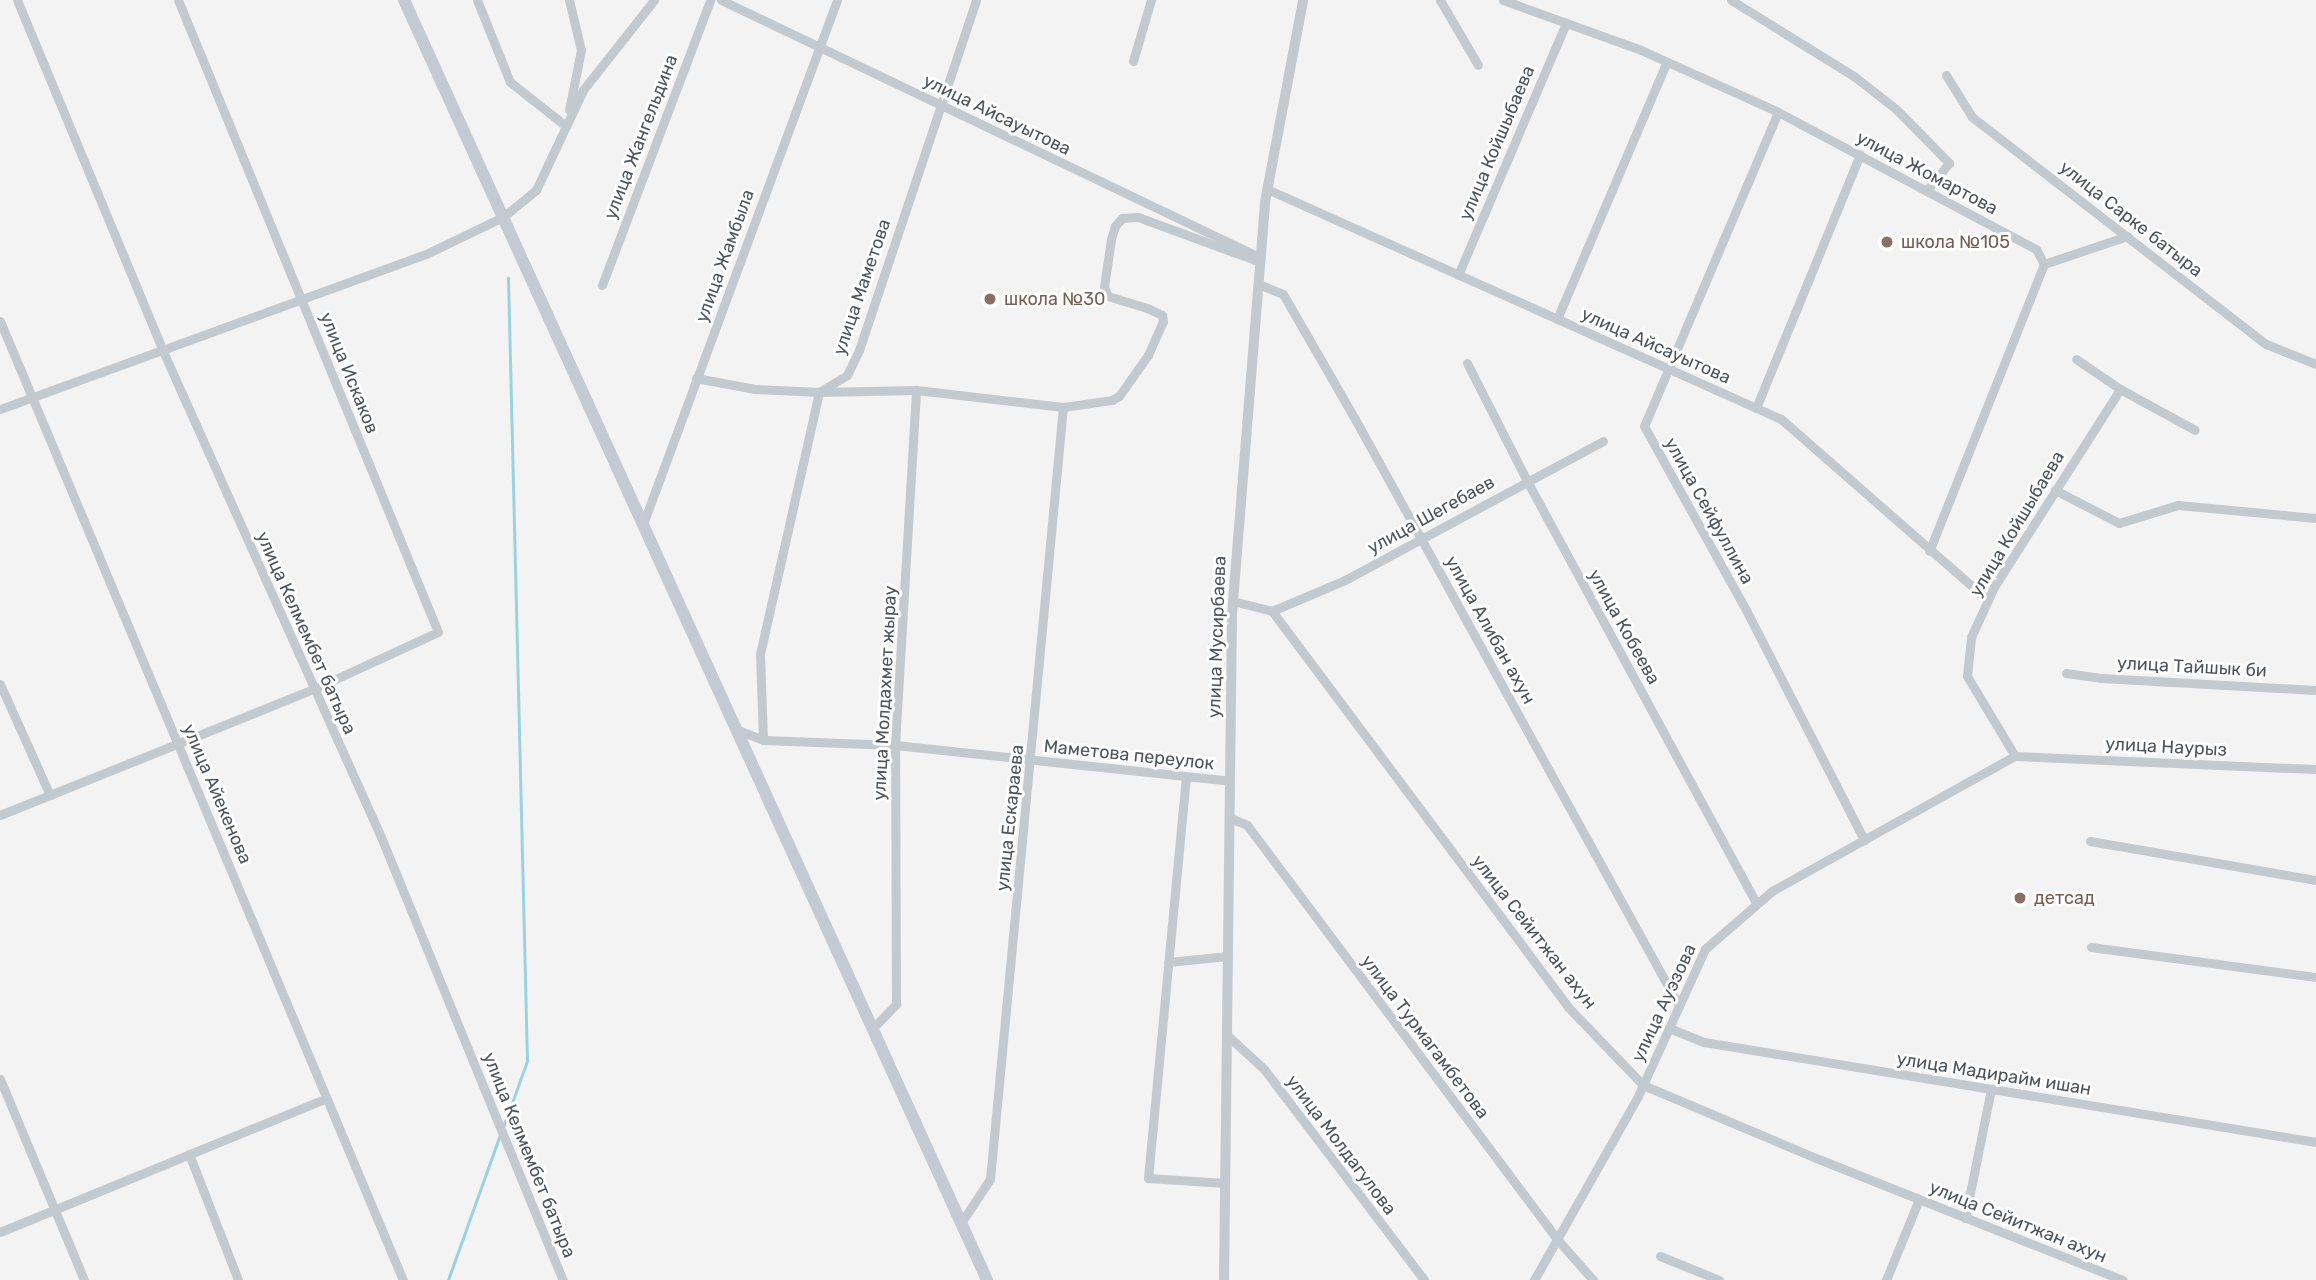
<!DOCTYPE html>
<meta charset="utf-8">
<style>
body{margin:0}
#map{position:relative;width:2316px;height:1280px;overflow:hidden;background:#f4f3f3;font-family:Rubik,sans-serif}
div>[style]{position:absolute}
.stream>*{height:2.5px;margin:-1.25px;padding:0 1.25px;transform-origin:1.25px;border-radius:1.25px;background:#9bd2e2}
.minor>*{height:9px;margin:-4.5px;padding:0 4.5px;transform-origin:4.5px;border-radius:4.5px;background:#c2c9cf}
.tertiary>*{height:10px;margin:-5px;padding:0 5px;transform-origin:5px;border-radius:5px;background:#c2c9cf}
.secondary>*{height:12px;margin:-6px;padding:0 6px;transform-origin:6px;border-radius:6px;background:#c3cad3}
.dots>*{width:19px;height:19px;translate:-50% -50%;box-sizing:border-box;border:4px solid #fff;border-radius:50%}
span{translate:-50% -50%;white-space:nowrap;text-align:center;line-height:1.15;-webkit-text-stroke:6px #fff;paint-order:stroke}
.street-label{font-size:18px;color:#4c555e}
.education-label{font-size:18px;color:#785e54}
.left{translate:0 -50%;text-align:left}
</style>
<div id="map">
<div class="stream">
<i style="left:504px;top:1125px;width:68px;rotate:-70.2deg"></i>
<i style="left:527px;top:1061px;width:783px;rotate:-91.39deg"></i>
<i style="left:448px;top:1280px;width:154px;rotate:-70.3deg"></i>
</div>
<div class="minor">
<i style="left:17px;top:0;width:378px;rotate:67.4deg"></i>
<i style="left:162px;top:349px;width:535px;rotate:65.83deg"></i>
<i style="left:381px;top:837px;width:479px;rotate:67.7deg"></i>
<i style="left:477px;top:0;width:88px;rotate:68.1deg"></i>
<i style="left:510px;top:82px;width:71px;rotate:38.2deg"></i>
<i style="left:566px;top:126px;width:3px;rotate:-72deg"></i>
<i style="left:569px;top:0;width:51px;rotate:76.5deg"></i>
<i style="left:581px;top:50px;width:61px;rotate:101.3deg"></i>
<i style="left:721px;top:0;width:590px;rotate:25.52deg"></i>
<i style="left:1440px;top:0;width:75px;rotate:59.7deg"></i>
<i style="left:1503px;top:0;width:147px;rotate:19.9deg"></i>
<i style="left:1641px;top:50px;width:150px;rotate:24.3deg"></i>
<i style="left:1778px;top:112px;width:292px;rotate:28deg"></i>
<i style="left:2036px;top:249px;width:17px;rotate:62deg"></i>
<i style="left:2044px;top:264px;width:309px;rotate:111.8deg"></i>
<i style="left:1731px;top:0;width:146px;rotate:31.8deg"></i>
<i style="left:1855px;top:77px;width:52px;rotate:38deg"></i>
<i style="left:1896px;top:109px;width:76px;rotate:45.5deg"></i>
<i style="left:1949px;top:163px;width:35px;rotate:129deg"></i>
<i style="left:1133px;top:61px;width:64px;rotate:-73.6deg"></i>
<i style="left:1946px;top:75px;width:49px;rotate:58.2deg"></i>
<i style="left:1972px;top:117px;width:371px;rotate:37.7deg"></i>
<i style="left:2266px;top:344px;width:54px;rotate:21.8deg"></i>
<i style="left:1778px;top:112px;width:341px;rotate:113.1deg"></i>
<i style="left:1644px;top:426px;width:210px;rotate:61deg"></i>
<i style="left:1746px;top:610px;width:259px;rotate:62.8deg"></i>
<i style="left:1267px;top:189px;width:563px;rotate:24.11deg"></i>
<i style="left:1781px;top:419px;width:275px;rotate:41.2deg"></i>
<i style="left:2044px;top:264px;width:88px;rotate:-18.6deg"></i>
<i style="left:1458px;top:275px;width:274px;rotate:-66.8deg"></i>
<i style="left:1258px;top:284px;width:27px;rotate:22deg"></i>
<i style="left:1283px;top:294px;width:144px;rotate:60.1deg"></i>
<i style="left:1355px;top:419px;width:670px;rotate:61.1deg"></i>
<i style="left:602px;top:285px;width:305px;rotate:-69.2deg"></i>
<i style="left:1557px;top:319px;width:278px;rotate:-66.9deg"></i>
<i style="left:0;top:321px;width:1040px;rotate:67.21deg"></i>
<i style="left:2076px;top:359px;width:53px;rotate:34.3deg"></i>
<i style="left:2120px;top:389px;width:85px;rotate:28.7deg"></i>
<i style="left:1467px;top:363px;width:132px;rotate:63deg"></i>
<i style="left:1527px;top:481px;width:481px;rotate:61.5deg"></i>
<i style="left:696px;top:378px;width:60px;rotate:10.6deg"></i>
<i style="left:755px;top:389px;width:64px;rotate:2.7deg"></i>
<i style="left:819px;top:392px;width:97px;rotate:-1.2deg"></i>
<i style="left:916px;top:390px;width:148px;rotate:6.6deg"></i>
<i style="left:1063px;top:407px;width:49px;rotate:-8.1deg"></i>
<i style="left:1112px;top:400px;width:8px;rotate:-30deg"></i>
<i style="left:1119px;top:396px;width:50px;rotate:-54.7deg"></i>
<i style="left:1148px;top:355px;width:36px;rotate:-66deg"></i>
<i style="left:1163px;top:322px;width:7px;rotate:-98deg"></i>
<i style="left:1162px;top:315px;width:17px;rotate:-155deg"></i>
<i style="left:1147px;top:308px;width:41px;rotate:-162.9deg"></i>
<i style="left:1108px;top:296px;width:10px;rotate:-114deg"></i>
<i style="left:1104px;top:287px;width:49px;rotate:-81.7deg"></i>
<i style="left:1111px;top:239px;width:14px;rotate:-73deg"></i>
<i style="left:1115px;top:226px;width:11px;rotate:-49deg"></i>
<i style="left:1122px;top:218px;width:16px;rotate:-4deg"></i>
<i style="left:1138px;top:217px;width:130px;rotate:20.2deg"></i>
<i style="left:1756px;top:408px;width:274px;rotate:-67.7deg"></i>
<i style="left:0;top:409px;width:453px;rotate:-20deg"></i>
<i style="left:426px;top:254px;width:85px;rotate:-25.7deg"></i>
<i style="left:503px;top:217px;width:43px;rotate:-39.3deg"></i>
<i style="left:536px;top:190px;width:110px;rotate:-64.8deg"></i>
<i style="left:583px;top:90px;width:115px;rotate:-51.7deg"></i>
<i style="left:2055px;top:490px;width:72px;rotate:27.3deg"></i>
<i style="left:2119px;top:523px;width:62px;rotate:-17deg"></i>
<i style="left:2178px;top:505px;width:139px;rotate:5.4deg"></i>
<i style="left:643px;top:524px;width:559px;rotate:-69.68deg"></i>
<i style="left:1233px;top:601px;width:40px;rotate:14.4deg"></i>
<i style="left:1272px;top:611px;width:494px;rotate:53.2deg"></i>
<i style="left:1568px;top:1007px;width:108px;rotate:46.1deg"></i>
<i style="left:1643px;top:1085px;width:188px;rotate:22.9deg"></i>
<i style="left:1816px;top:1158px;width:330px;rotate:21.7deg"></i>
<i style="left:1272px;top:611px;width:79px;rotate:-23deg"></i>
<i style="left:1345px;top:580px;width:293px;rotate:-28.3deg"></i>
<i style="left:2066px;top:673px;width:35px;rotate:8deg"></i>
<i style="left:2101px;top:678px;width:215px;rotate:3.2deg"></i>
<i style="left:0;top:684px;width:122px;rotate:65.8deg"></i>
<i style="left:735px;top:729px;width:30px;rotate:21deg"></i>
<i style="left:763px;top:740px;width:132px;rotate:2.2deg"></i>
<i style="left:895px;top:745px;width:337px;rotate:6.1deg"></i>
<i style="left:763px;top:740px;width:86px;rotate:-92deg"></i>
<i style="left:760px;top:654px;width:269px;rotate:-77.3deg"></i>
<i style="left:819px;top:392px;width:33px;rotate:-31deg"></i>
<i style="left:847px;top:375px;width:28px;rotate:-64deg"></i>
<i style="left:859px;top:350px;width:369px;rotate:-71.5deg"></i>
<i style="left:2015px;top:756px;width:93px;rotate:-121deg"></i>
<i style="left:1967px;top:676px;width:39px;rotate:-84deg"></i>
<i style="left:1971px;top:637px;width:55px;rotate:-65.3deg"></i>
<i style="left:1994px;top:587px;width:235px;rotate:-57.5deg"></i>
<i style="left:2015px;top:756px;width:301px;rotate:2.5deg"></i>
<i style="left:1186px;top:776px;width:404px;rotate:95.4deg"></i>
<i style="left:1148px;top:1178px;width:77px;rotate:3.7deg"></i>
<i style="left:0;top:815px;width:338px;rotate:-21.9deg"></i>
<i style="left:314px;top:689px;width:136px;rotate:-24.7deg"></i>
<i style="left:438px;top:632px;width:683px;rotate:-112.36deg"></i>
<i style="left:1230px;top:818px;width:18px;rotate:22deg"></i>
<i style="left:1247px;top:825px;width:517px;rotate:53.17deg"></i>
<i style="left:1557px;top:1239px;width:55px;rotate:48.7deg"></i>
<i style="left:2090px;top:841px;width:229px;rotate:9.8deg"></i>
<i style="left:2091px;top:947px;width:227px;rotate:7.6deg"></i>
<i style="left:1168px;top:962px;width:60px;rotate:-5.7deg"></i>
<i style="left:1669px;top:1028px;width:38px;rotate:22deg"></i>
<i style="left:1704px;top:1042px;width:620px;rotate:9.28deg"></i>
<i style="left:872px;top:1029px;width:35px;rotate:-46deg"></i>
<i style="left:896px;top:1004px;width:259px;rotate:-90.2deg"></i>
<i style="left:895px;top:745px;width:356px;rotate:-86.6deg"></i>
<i style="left:1227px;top:1035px;width:50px;rotate:42.6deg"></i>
<i style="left:1264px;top:1069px;width:265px;rotate:52.8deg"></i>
<i style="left:0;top:1079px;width:218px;rotate:67.3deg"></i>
<i style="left:189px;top:1154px;width:135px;rotate:68.7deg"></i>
<i style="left:1965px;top:1218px;width:132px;rotate:-78.6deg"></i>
<i style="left:961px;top:1223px;width:53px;rotate:-56.6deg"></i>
<i style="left:990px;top:1179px;width:775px;rotate:-84.6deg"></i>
<i style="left:0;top:1232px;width:353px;rotate:-22.3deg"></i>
<i style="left:1660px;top:1256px;width:64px;rotate:22.1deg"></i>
<i style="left:1534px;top:1280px;width:211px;rotate:-60.5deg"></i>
<i style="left:1638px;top:1096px;width:162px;rotate:-65.5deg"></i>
<i style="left:1705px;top:949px;width:89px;rotate:-40.9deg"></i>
<i style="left:1772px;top:891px;width:278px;rotate:-29.1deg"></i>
<i style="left:1886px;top:1280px;width:87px;rotate:-67.8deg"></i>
</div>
<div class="tertiary">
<i style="left:1224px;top:1280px;width:666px;rotate:-89.31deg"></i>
<i style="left:1232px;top:614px;width:413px;rotate:-85.4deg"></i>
<i style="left:1265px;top:202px;width:206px;rotate:-79.3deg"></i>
</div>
<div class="secondary">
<i style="left:404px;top:0;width:1407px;rotate:65.51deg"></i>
</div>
<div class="dots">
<i style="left:1887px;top:242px;background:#8d6e63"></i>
<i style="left:990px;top:299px;background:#8d6e63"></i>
<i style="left:2020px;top:898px;background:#8d6e63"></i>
</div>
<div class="street-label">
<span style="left:997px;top:115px;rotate:26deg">улица Айсауытова</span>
<span style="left:641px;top:137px;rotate:-69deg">улица Жангельдина</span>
<span style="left:1497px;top:143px;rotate:-67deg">улица Койшыбаева</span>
<span style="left:1927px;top:173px;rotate:28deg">улица Жомартова</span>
<span style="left:2131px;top:219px;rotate:38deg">улица Сарке батыра</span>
<span style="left:725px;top:256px;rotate:-70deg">улица Жамбыла</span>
<span style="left:862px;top:287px;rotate:-71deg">улица Маметова</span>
<span style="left:1656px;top:346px;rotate:24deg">улица Айсауытова</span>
<span style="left:349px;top:373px;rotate:68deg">улица Искаков</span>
<span style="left:1709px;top:511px;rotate:61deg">улица Сейфуллина</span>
<span style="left:1431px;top:515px;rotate:-29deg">улица Шегебаев</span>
<span style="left:2017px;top:524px;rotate:-59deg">улица Койшыбаева</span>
<span style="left:1624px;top:627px;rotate:61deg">улица Кобеева</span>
<span style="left:1490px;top:630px;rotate:61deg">улица Алибан ахун</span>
<span style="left:306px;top:633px;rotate:66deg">улица Келмембет батыра</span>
<span style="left:1217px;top:637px;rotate:-88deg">улица Мусирбаева</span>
<span style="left:2192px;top:667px;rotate:3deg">улица Тайшык би</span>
<span style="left:885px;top:693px;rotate:-87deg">улица Молдахмет жырау</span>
<span style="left:2166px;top:747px;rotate:3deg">улица Наурыз</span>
<span style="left:1129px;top:755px;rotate:6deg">Маметова переулок</span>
<span style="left:217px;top:794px;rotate:67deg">улица Айекенова</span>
<span style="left:1010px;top:818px;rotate:-84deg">улица Ескараева</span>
<span style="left:1534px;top:932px;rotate:52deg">улица Сейитжан ахун</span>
<span style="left:1664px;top:1003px;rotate:-65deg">улица Ауэзова</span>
<span style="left:1425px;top:1037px;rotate:53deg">улица Турмагамбетова</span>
<span style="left:1994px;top:1074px;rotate:9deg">улица Мадирайм ишан</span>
<span style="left:1341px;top:1145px;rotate:53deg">улица Молдагулова</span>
<span style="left:529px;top:1155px;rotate:68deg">улица Келмембет батыра</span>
<span style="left:2018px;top:1222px;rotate:22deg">улица Сейитжан ахун</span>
</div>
<div class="education-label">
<span class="left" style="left:1901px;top:242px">школа №105</span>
<span class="left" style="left:1004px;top:299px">школа №30</span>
<span class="left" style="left:2034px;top:898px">детсад</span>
</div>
</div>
